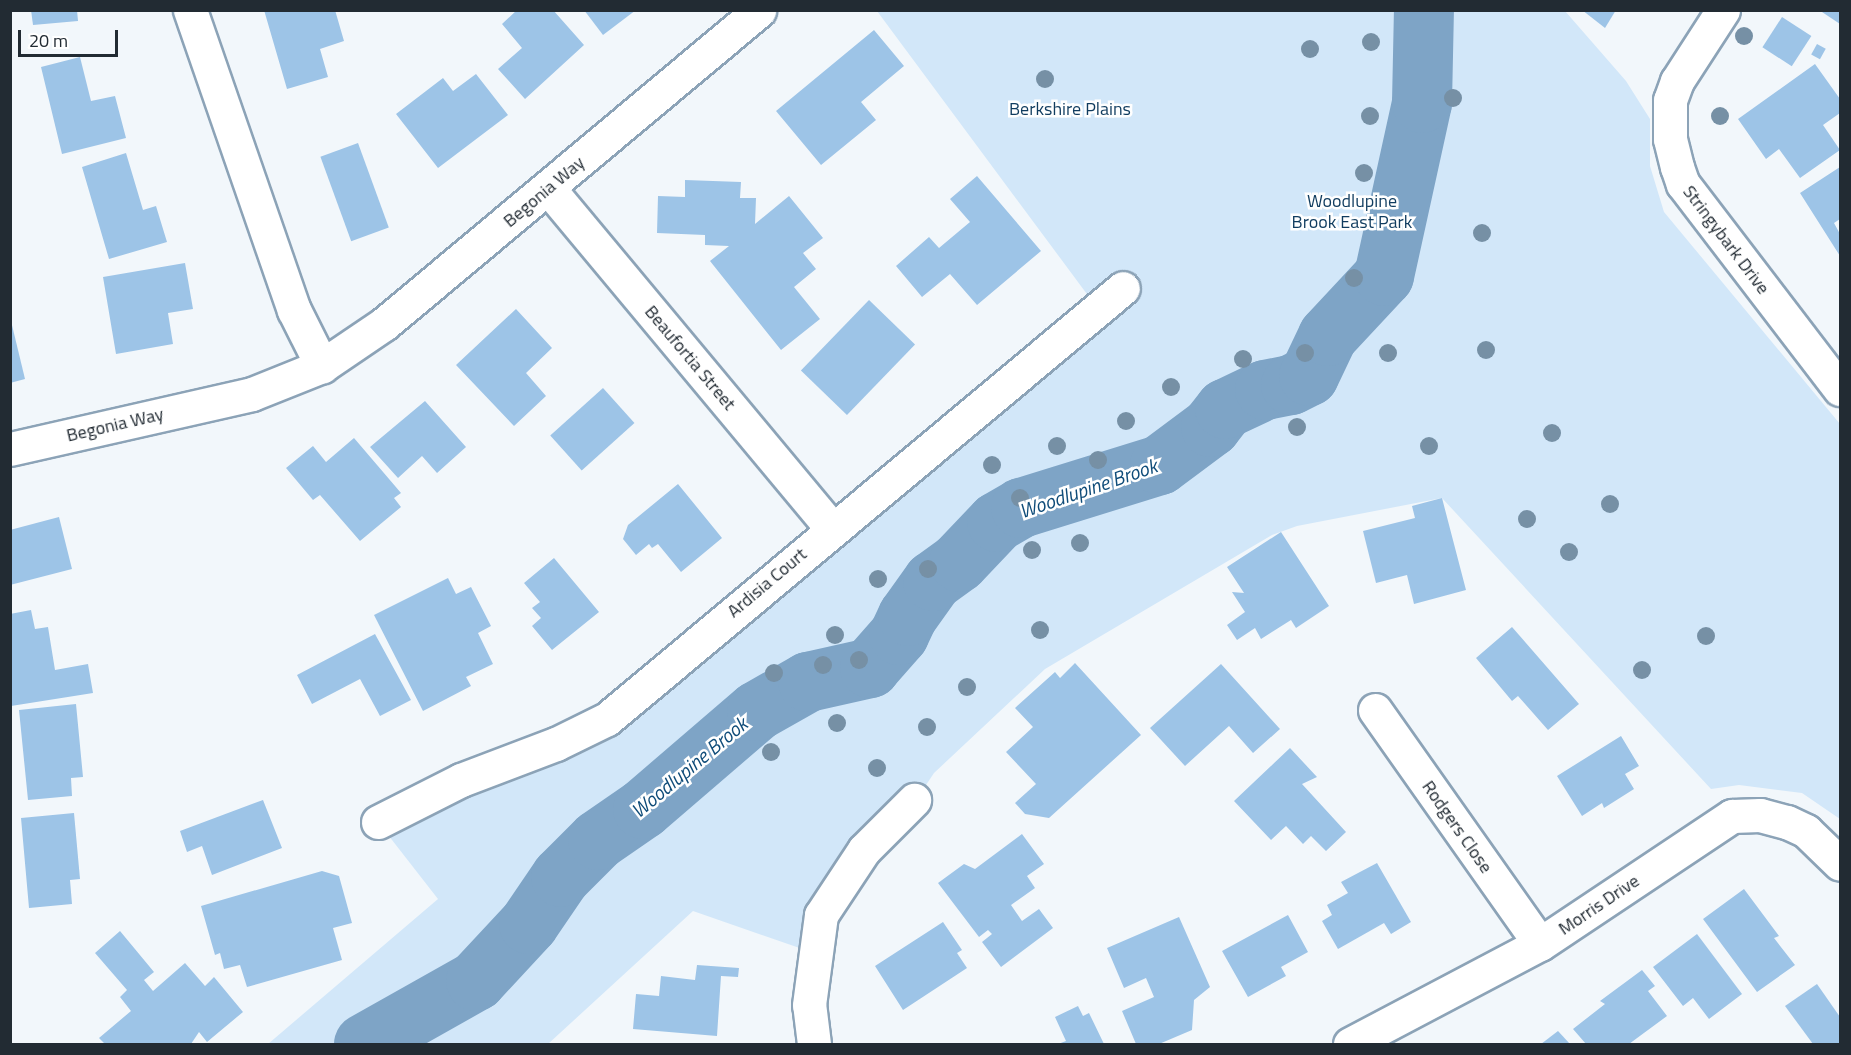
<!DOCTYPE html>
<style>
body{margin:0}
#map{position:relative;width:1851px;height:1055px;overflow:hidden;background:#f2f7fb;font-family:"Titillium Web",sans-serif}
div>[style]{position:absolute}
.green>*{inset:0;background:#d2e7f9}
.river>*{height:60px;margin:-30px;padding:0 30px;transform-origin:30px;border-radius:30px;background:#7ea4c6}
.building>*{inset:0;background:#9dc4e7;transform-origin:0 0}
.roads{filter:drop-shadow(2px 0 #8ca3b7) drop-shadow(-2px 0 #8ca3b7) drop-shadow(0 2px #8ca3b7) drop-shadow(0 -2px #8ca3b7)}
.minor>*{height:33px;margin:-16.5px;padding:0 16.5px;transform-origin:16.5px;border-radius:16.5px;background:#fff}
.trees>*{width:18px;height:18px;margin:-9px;border-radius:50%;background:#7690a5}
span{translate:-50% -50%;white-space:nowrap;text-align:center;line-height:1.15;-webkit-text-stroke:5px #fff;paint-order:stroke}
.park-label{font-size:18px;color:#103c5f}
.street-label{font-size:18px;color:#222b33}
.water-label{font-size:20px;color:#0f4c79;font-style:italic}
.frame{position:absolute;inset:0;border:12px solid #222b33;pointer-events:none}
.scale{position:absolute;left:18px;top:30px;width:100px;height:27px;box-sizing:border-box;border:3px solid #222b33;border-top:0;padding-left:8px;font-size:18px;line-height:21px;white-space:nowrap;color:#222b33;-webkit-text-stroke:4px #fff;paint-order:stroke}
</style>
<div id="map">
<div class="green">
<i style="clip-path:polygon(877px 11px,1565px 11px,1626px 81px,1650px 119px,1650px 166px,1664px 212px,1840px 424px,1840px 819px,1802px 793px,1739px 785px,1711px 789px,1442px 498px,1297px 526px,1272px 535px,1045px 669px,934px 773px,814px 953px,693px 911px,548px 1044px,268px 1044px,438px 899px,378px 822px,607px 719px,1098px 309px)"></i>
</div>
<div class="river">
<i style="left:364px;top:1044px;width:129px;rotate:-29.4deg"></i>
<i style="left:476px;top:981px;width:78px;rotate:-47.1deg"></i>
<i style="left:529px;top:924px;width:57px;rotate:-55.8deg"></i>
<i style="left:561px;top:877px;width:52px;rotate:-45deg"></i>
<i style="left:598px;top:840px;width:55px;rotate:-34.6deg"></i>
<i style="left:643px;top:809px;width:150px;rotate:-40.7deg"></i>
<i style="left:757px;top:711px;width:59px;rotate:-29.6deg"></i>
<i style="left:808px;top:682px;width:64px;rotate:-12.7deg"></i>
<i style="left:870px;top:668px;width:44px;rotate:-48.7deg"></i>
<i style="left:899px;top:635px;width:21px;rotate:-65deg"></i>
<i style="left:908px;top:616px;width:43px;rotate:-54.5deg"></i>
<i style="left:933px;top:581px;width:32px;rotate:-36deg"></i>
<i style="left:959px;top:562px;width:55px;rotate:-46.5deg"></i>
<i style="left:997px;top:522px;width:28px;rotate:-30deg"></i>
<i style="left:1021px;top:508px;width:145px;rotate:-17.2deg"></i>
<i style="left:1160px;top:465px;width:64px;rotate:-36.7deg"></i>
<i style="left:1211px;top:427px;width:23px;rotate:-52deg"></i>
<i style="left:1225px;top:409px;width:44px;rotate:-25.4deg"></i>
<i style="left:1265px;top:390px;width:26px;rotate:-11deg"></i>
<i style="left:1291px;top:385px;width:20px;rotate:-27deg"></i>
<i style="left:1309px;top:376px;width:44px;rotate:-64.6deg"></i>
<i style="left:1328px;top:336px;width:82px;rotate:-47deg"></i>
<i style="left:1384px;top:276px;width:177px;rotate:-77.6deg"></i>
<i style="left:1422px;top:103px;width:93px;rotate:-88.8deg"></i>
</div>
<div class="building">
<i style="clip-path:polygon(31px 10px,77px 10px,78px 21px,33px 25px)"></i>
<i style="clip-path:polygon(264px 10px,335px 10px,344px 41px,320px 49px,328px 77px,287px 89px)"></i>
<i style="clip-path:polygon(517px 10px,553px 10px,584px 45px,525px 99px,498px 69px,522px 48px,502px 24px)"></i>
<i style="clip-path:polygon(584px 10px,636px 10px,603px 35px)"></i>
<i style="clip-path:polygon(1582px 10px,1616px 10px,1605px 28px)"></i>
<i style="clip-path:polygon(1819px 10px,1840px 10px,1840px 24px)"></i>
<i style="left:1782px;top:17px;width:35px;height:36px;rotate:33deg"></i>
<i style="clip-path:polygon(874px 30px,904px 66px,861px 102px,876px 120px,821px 165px,776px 111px)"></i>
<i style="left:1817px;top:44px;width:10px;height:12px;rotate:29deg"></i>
<i style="clip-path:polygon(80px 57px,91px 101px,115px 96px,126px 138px,62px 154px,41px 67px)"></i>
<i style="clip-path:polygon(1815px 64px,1840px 99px,1840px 113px,1823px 125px,1840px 150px,1800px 178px,1779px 149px,1766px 159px,1738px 119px)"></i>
<i style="clip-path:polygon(476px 74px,508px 115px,438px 168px,396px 114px,443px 78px,453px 91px)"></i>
<i style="left:358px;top:143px;width:90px;height:40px;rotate:70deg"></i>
<i style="clip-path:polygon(126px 153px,143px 210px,156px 206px,167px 242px,109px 259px,82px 167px)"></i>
<i style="clip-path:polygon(1840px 167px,1840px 219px,1834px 223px,1840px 234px,1840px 256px,1800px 193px)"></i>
<i style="clip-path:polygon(977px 176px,1041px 251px,977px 305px,950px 274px,922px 297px,896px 266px,929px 237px,939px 248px,970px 222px,950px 199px)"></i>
<i style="clip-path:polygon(685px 180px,741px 182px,740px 198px,756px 198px,755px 224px,789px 196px,823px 238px,803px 253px,816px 269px,794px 287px,820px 319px,781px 350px,710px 261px,729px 246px,705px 245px,705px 235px,657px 233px,658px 196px,685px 197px)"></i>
<i style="clip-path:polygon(185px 263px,193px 309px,168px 313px,173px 344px,116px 354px,103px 277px)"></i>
<i style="left:869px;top:300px;width:64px;height:98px;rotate:44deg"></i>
<i style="clip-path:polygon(516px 309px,552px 348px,526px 373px,546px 396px,514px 426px,456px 365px)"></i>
<i style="clip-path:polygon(11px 321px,25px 379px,10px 383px,10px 322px)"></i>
<i style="left:603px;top:388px;width:47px;height:71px;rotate:48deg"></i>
<i style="clip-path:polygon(425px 401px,466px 447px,437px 473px,422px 456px,398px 478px,370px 447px)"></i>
<i style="clip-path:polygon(354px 438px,401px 493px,394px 498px,401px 507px,360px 541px,320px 495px,313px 500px,286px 468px,313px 446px,326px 462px)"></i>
<i style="clip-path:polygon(678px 484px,722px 538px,681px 572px,658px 544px,652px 548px,649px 544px,636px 555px,623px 539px,628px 525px)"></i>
<i style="clip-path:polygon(1442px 498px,1466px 590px,1414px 604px,1407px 575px,1376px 583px,1363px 531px,1415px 518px,1412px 506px)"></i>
<i style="clip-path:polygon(59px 517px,72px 569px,10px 585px,10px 530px)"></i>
<i style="clip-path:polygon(1281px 532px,1329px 606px,1296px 628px,1291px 620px,1261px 639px,1255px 628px,1237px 640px,1227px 625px,1245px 612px,1232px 592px,1244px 593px,1227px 567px)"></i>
<i style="clip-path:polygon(554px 558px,599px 612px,552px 650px,532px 626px,541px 618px,532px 608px,540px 602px,524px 583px)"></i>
<i style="clip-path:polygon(448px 578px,456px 594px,471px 587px,491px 626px,478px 633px,493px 664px,466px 677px,471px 686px,423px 711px,374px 615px)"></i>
<i style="clip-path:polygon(31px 610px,35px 629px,48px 627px,55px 670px,88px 664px,93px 693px,11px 706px,10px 614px)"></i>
<i style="clip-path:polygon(1512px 627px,1579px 704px,1548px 730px,1518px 696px,1512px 701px,1476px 658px)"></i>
<i style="clip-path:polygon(375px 634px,411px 700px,380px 716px,360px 679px,312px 704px,297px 675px)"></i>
<i style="clip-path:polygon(1075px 663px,1141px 735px,1049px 818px,1025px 814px,1015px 803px,1036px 784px,1006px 752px,1033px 727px,1015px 708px,1055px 672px,1060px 678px)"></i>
<i style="clip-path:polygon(1221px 664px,1280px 729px,1253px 753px,1229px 726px,1185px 766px,1150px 728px)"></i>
<i style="clip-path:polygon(76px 704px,83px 777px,71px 778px,72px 796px,28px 800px,19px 710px)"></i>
<i style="clip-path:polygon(1621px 736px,1639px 766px,1625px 774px,1634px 789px,1604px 808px,1602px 803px,1582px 816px,1557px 776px)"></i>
<i style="clip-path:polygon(1290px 748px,1317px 777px,1302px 784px,1346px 832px,1326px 851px,1311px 836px,1303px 844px,1286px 826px,1271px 840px,1234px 801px)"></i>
<i style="clip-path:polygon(263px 800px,282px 848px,212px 875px,202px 846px,187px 852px,180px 831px)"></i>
<i style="clip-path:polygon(74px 813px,80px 879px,70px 880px,72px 904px,29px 908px,21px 818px)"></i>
<i style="clip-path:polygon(1022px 834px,1044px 864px,1027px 876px,1035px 888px,1011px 905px,1022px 921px,1039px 909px,1053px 928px,1001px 967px,982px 942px,992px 934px,988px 930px,979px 937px,938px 883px,964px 864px,975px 869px)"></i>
<i style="clip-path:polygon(1377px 863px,1411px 922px,1391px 934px,1384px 923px,1338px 949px,1322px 921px,1332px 915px,1327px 905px,1348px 893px,1341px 882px)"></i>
<i style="clip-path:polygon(322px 871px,339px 876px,352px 923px,333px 928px,342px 960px,247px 987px,240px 965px,224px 969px,220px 953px,215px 955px,201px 906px)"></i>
<i style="clip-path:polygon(1744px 889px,1779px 936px,1774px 938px,1795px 965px,1757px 992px,1703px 919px)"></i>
<i style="clip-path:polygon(1288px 915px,1308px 952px,1281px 967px,1286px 976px,1248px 997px,1222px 951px)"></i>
<i style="clip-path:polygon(1179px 917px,1210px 987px,1194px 1000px,1192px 1030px,1159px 1044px,1136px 1044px,1122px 1011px,1154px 997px,1146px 978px,1124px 988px,1107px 948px)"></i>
<i style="clip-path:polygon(943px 922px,962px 950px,957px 953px,967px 968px,903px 1010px,875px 966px)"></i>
<i style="clip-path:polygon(120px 931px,154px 972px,144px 980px,153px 991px,185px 963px,205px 986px,214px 977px,243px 1012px,207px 1042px,199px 1032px,191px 1044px,105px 1044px,99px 1038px,131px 1011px,120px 997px,127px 990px,95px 953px)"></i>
<i style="clip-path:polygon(1697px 934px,1742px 994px,1709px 1019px,1693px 998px,1683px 1006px,1653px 967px)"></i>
<i style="clip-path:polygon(697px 965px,739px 968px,738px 977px,721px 976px,717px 1036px,633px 1029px,636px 994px,659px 996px,661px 976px,695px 980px)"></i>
<i style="clip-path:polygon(1642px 970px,1655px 986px,1648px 991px,1667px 1016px,1629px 1044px,1586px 1044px,1573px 1029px,1605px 1004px,1600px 1001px)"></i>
<i style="clip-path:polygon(1817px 984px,1840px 1017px,1840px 1044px,1813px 1044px,1785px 1006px)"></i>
<i style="clip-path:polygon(1078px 1006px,1083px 1016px,1089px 1013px,1104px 1044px,1058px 1044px,1066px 1041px,1055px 1017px)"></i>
<i style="clip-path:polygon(1558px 1031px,1570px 1044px,1541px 1044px)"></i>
</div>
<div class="roads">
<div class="minor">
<i style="left:190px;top:10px;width:318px;rotate:70.9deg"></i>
<i style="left:294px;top:310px;width:63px;rotate:63.4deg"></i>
<i style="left:1723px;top:10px;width:85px;rotate:122.9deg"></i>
<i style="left:1677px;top:81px;width:20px;rotate:110deg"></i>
<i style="left:1670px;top:100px;width:39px;rotate:90deg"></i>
<i style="left:1670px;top:139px;width:29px;rotate:76deg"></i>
<i style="left:1677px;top:167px;width:18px;rotate:71deg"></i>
<i style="left:1683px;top:184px;width:258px;rotate:52.6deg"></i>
<i style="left:549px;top:189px;width:441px;rotate:50.2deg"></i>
<i style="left:10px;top:449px;width:248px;rotate:-12.8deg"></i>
<i style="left:252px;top:394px;width:75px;rotate:-21.8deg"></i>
<i style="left:322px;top:366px;width:75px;rotate:-34.1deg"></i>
<i style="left:384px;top:324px;width:489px;rotate:-39.9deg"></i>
<i style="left:1375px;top:710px;width:286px;rotate:54.8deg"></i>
<i style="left:378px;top:822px;width:93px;rotate:-26.8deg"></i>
<i style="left:461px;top:780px;width:102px;rotate:-20.8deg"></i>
<i style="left:556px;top:744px;width:57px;rotate:-26.1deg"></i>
<i style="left:607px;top:719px;width:672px;rotate:-39.87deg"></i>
<i style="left:814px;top:1044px;width:39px;rotate:-97deg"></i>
<i style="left:809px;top:1005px;width:91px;rotate:-82.4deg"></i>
<i style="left:821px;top:915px;width:78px;rotate:-56.5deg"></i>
<i style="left:864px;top:850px;width:71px;rotate:-45deg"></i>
<i style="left:1350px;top:1044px;width:215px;rotate:-27.8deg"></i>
<i style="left:1540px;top:944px;width:231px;rotate:-33.7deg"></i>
<i style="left:1732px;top:816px;width:28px;rotate:-2deg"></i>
<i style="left:1760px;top:815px;width:28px;rotate:15deg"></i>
<i style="left:1787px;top:822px;width:21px;rotate:25deg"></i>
<i style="left:1806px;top:831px;width:47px;rotate:44.1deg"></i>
</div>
</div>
<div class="trees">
<i style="left:1744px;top:36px"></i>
<i style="left:1371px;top:42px"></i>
<i style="left:1310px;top:49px"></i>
<i style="left:1045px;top:79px"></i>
<i style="left:1453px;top:98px"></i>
<i style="left:1370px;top:116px"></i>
<i style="left:1720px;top:116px"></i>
<i style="left:1364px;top:173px"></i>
<i style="left:1482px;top:233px"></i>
<i style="left:1354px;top:278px"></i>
<i style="left:1486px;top:350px"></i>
<i style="left:1305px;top:353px"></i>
<i style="left:1388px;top:353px"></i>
<i style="left:1243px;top:359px"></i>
<i style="left:1171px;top:387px"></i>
<i style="left:1126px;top:421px"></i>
<i style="left:1297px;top:427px"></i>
<i style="left:1552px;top:433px"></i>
<i style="left:1057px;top:446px"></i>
<i style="left:1429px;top:446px"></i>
<i style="left:1098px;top:460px"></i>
<i style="left:992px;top:465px"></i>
<i style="left:1020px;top:498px"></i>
<i style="left:1610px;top:504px"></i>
<i style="left:1527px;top:519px"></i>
<i style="left:1080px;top:543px"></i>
<i style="left:1032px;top:550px"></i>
<i style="left:1569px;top:552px"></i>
<i style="left:928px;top:569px"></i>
<i style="left:878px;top:579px"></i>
<i style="left:1040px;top:630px"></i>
<i style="left:835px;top:635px"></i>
<i style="left:1706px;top:636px"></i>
<i style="left:859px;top:660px"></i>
<i style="left:823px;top:665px"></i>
<i style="left:1642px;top:670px"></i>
<i style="left:774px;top:673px"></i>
<i style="left:967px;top:687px"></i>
<i style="left:837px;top:723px"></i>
<i style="left:927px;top:727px"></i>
<i style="left:771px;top:752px"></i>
<i style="left:877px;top:768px"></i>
</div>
<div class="park-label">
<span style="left:1070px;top:109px">Berkshire Plains</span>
<span style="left:1352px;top:212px">Woodlupine<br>Brook East Park</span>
</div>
<div class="street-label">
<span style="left:544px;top:192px;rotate:-40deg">Begonia Way</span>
<span style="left:1726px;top:240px;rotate:53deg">Stringybark Drive</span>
<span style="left:690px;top:358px;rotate:50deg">Beaufortia Street</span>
<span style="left:115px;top:425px;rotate:-13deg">Begonia Way</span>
<span style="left:767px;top:583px;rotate:-40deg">Ardisia Court</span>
<span style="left:1457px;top:827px;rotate:55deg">Rodgers Close</span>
<span style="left:1599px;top:905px;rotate:-34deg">Morris Drive</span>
</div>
<div class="water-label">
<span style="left:1088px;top:488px;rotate:-19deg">Woodlupine Brook</span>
<span style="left:689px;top:767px;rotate:-40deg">Woodlupine Brook</span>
</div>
<div class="frame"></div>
<div class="scale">20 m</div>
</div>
